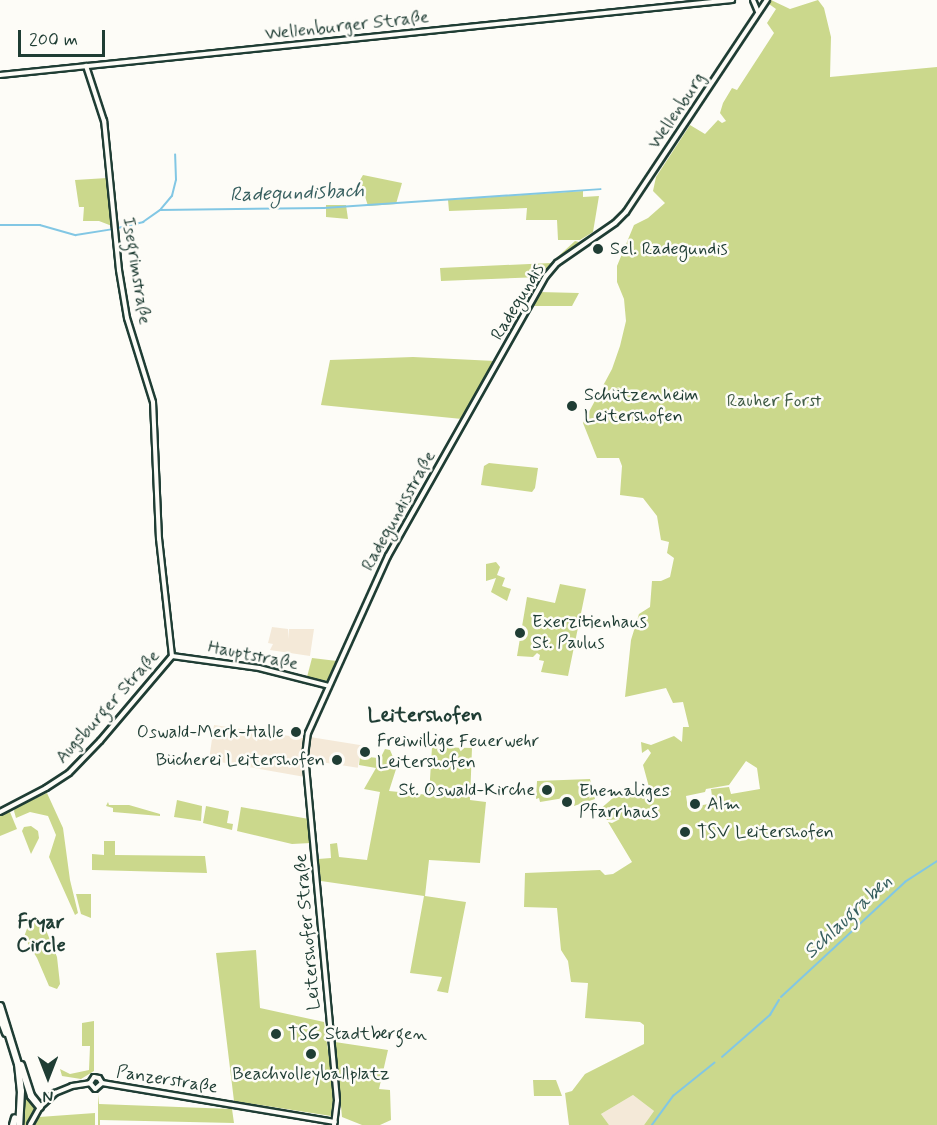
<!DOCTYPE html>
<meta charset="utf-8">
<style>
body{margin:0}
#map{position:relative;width:937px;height:1125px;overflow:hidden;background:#fdfcf7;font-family:Mynerve,sans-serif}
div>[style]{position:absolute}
.built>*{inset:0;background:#f4e9d8;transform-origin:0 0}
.green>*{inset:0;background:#cbd88c}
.stream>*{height:1.5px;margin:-0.75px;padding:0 0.75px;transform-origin:0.75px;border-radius:0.75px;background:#82c7e4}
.roads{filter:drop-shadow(2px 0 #1f3d34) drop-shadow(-2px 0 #1f3d34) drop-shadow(0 2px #1f3d34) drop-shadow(0 -2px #1f3d34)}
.secondary>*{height:4px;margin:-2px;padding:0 2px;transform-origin:2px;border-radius:2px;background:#fdfcf7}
.highway>*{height:6px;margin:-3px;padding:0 3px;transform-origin:3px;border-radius:3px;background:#fdfcf7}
.dots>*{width:16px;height:16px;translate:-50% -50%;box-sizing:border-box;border:3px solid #fdfcf7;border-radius:50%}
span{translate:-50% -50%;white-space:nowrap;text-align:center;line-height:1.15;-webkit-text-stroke:5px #fdfcf7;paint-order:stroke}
.street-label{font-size:18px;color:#1f3d34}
.poi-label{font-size:18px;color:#1f3d34}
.left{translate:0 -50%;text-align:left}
.right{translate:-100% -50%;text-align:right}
.park-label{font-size:18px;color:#415c46}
.water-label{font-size:20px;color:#386060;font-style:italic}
.neighbourhood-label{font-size:20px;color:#1f3d34;font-weight:700}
.quarter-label{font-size:21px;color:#1f3d34;font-weight:700}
.north{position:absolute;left:18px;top:1047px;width:60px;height:60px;-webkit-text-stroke:4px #fdfcf7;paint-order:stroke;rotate:180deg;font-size:16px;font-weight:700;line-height:24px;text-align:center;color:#1f3d34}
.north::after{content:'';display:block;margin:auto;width:21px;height:27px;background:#1f3d34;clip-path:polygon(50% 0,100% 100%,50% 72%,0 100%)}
.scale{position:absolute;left:18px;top:30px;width:87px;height:27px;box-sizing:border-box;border:3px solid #1f3d34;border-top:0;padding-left:8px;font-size:18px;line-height:21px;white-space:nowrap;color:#1f3d34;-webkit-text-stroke:4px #fdfcf7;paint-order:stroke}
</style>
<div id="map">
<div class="built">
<i style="clip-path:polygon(272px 627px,288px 629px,289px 639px,289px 629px,314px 629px,310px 656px,270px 650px,273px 644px,268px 643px)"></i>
<i style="clip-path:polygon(214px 725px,303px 738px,305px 777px,209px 760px)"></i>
<i style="left:310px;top:737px;width:52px;height:23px;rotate:9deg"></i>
<i style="clip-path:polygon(633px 1095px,654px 1111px,644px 1125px,609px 1125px,601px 1114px)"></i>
</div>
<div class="green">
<i style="clip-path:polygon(evenodd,771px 0,790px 9px,818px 0,824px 8px,831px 37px,830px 77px,937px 67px,937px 1125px,644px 1125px,654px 1111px,633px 1095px,601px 1114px,609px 1125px,569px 1125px,565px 1093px,572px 1091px,585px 1074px,644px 1044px,644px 1025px,640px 1022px,585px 1018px,588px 983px,571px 982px,568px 961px,561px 950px,557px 908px,524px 907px,525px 873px,600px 870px,605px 875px,613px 874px,632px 862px,608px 822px,612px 823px,620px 819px,607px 820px,599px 810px,613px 798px,641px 791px,649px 787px,643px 765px,651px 753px,648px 749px,642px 753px,641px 742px,651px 745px,674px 736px,682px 742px,683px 727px,689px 727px,683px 702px,673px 703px,666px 688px,625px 697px,631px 640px,639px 614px,650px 607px,652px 581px,661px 581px,670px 577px,674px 558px,667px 553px,669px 542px,661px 540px,657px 516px,643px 498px,620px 495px,622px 466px,619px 458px,597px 458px,583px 423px,612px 369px,620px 346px,626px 321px,624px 299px,617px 282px,617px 266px,634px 225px,648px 218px,665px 203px,653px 191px,656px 177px,690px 125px,705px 134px,718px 120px,722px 123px,726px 121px,720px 113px,723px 103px,732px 88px,737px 90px,774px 33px,767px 23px,776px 9px,769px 4px,771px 0,746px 761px,757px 768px,760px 789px,731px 794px,729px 787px,711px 789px,713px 803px,688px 808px,686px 796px,705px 792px,706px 789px,729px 785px,746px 761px)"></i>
<i style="clip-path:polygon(363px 175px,402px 183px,396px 204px,368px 206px,360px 180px)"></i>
<i style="clip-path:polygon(107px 178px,112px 226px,99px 221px,83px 221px,84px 207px,79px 207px,75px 180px)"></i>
<i style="clip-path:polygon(583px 191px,583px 197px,599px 196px,593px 232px,580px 240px,558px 240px,557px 220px,526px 220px,527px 208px,449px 211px,448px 200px)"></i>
<i style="clip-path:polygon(326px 205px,346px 205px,348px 219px,326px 217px)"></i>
<i style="clip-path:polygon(575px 241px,579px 242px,552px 264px,542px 277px,441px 281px,440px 268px,551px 263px)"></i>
<i style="clip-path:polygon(539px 292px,579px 293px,572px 306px,531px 306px)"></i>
<i style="clip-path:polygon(413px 357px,495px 361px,462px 419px,321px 405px,330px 360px)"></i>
<i style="clip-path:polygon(489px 463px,538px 468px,535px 488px,532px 492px,481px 485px,484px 466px)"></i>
<i style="clip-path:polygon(496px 562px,500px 567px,497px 575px,505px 578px,502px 586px,511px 589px,507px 601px,491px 592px,496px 578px,486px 581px,486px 564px)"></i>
<i style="clip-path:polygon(560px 584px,586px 589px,568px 676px,541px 672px,544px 661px,539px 660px,540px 655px,537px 653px,533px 657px,517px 656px,527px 597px,555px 603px)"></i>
<i style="clip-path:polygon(312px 658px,337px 661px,327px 681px,307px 677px)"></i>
<i style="clip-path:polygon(432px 747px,472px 748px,470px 800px,486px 802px,480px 863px,429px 860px,425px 896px,466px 902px,448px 993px,437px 991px,442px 977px,410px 973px,424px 896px,321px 881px,318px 859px,331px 858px,330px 844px,337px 843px,339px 857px,367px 860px,380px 792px,364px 789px,376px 768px,359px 765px,360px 756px,378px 758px,376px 767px,385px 749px,390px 750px,397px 766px,389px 791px,429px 795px)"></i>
<i style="clip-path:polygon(590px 779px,595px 799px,574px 806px,570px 797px,540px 802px,539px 798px,536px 799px,537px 781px)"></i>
<i style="clip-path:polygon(47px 793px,63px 828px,70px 880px,78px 913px,75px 915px,49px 857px,56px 835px,48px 816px,30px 812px,16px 818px,14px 811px,15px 808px)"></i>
<i style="clip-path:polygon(177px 800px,202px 806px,201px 821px,174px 817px)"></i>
<i style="clip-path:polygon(108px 802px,109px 805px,129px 805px,160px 814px,160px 816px,113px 812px,113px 808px,106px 806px)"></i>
<i style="clip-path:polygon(206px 806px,229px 811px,227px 823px,233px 824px,232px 830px,203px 823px)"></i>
<i style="clip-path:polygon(241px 807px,309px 819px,311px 843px,292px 844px,237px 831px)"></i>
<i style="clip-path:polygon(10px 812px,17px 829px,0 836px,0 815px)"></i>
<i style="clip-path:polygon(31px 826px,38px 831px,39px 838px,31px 854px,22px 831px,24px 827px)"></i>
<i style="clip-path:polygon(104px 841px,115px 841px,115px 855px,205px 856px,207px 873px,92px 870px,92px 854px,104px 855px)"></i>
<i style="clip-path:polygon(76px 894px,91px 894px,91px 918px,81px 914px)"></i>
<i style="clip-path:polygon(41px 918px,57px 957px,60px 984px,57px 989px,49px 986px,37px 958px,24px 937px,29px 923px)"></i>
<i style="clip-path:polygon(256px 950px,260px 1008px,324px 1022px,334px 1094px,331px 1116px,234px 1101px,216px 953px)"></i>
<i style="clip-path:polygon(94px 1021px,94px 1071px,81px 1079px,62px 1076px,60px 1069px,70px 1074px,89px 1070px,90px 1046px,82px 1046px,82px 1023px)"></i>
<i style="clip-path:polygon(335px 1042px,388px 1050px,379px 1089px,390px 1090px,391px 1120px,380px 1125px,362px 1125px,342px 1117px)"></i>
<i style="clip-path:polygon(22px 1073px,35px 1108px,27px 1125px,21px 1125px)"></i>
<i style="clip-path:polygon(533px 1080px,556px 1080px,562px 1096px,534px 1096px)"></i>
<i style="clip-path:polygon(98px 1094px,99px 1104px,232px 1109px,234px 1123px,100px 1120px,100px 1125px,98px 1125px)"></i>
<i style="clip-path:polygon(95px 1113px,95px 1125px,35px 1125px,39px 1117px)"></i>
</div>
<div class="stream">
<i style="left:161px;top:209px;width:17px;rotate:-50deg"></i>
<i style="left:172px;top:196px;width:16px;rotate:-76deg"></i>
<i style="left:176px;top:180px;width:25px;rotate:-92deg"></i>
<i style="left:0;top:225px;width:40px"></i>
<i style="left:40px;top:225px;width:37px;rotate:16deg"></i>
<i style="left:76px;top:235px;width:37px;rotate:-9deg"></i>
<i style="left:118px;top:228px;width:26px;rotate:-13deg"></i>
<i style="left:143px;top:222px;width:21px;rotate:-35deg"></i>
<i style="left:160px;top:210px;width:164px;rotate:-0.7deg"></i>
<i style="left:324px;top:208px;width:277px;rotate:-3.9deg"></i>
<i style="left:781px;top:997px;width:169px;rotate:-42.8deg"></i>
<i style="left:905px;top:882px;width:38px;rotate:-33deg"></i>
<i style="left:722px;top:1057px;width:64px;rotate:-41.2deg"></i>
<i style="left:770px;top:1015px;width:17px;rotate:-59deg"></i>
<i style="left:652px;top:1125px;width:36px;rotate:-54deg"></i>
<i style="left:673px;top:1096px;width:53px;rotate:-38.8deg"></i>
</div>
<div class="roads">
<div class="secondary">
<i style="left:753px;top:0;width:13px;rotate:67deg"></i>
<i style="left:0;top:75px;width:736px;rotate:-5.85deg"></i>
<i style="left:172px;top:656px;width:88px;rotate:7.9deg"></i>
<i style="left:259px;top:668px;width:72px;rotate:14.4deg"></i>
<i style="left:0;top:812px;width:52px;rotate:-27.6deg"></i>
<i style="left:46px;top:788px;width:27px;rotate:-33deg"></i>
<i style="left:69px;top:773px;width:45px;rotate:-45.9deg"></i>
<i style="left:100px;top:741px;width:111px;rotate:-49.7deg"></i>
<i style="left:172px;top:656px;width:118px;rotate:-96.3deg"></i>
<i style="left:159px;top:539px;width:137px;rotate:-92.5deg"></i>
<i style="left:153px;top:402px;width:88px;rotate:-107.2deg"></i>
<i style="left:127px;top:318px;width:49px;rotate:-99.5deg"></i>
<i style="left:119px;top:270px;width:150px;rotate:-95.7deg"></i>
<i style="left:104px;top:121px;width:58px;rotate:-108.1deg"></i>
<i style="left:102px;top:1083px;width:236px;rotate:9.5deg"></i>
<i style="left:30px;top:1125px;width:21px;rotate:-61deg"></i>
<i style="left:40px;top:1107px;width:21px;rotate:-43deg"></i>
<i style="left:55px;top:1093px;width:18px;rotate:-22deg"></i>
<i style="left:72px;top:1086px;width:18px;rotate:-9deg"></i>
<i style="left:90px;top:1083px;width:7px;rotate:-56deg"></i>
<i style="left:94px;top:1077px;width:5px;rotate:11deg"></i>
<i style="left:99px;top:1078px;width:6px;rotate:59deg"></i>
<i style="left:102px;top:1083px;width:9px;rotate:139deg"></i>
<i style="left:95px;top:1089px;width:8px;rotate:-130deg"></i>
<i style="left:334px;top:1125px;width:25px;rotate:-83deg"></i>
<i style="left:337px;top:1100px;width:345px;rotate:-95.3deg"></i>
<i style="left:305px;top:756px;width:23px;rotate:-83deg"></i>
<i style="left:308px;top:733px;width:194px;rotate:-65.7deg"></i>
<i style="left:388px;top:556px;width:322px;rotate:-60.6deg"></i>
<i style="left:546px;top:276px;width:17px;rotate:-50deg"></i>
<i style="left:557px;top:263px;width:70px;rotate:-34.6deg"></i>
<i style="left:615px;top:223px;width:16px;rotate:-45deg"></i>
<i style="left:626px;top:212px;width:255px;rotate:-56.4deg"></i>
</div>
<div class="highway">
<i style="left:0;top:1006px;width:61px;rotate:72.8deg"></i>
<i style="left:18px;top:1064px;width:27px;rotate:84deg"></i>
<i style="left:21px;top:1091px;width:34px;rotate:93deg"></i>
<i style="left:0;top:1017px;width:17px;rotate:69deg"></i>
<i style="left:21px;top:1065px;width:33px;rotate:72deg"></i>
<i style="left:31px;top:1096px;width:14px;rotate:51deg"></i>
<i style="left:13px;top:1125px;width:7px;rotate:-74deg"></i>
</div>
</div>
<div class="dots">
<i style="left:598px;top:249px;background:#1f3d34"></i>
<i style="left:572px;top:406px;background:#1f3d34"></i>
<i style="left:520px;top:633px;background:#1f3d34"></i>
<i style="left:296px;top:732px;background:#1f3d34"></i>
<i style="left:365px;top:752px;background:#1f3d34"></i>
<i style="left:337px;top:760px;background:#1f3d34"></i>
<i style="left:547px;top:790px;background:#1f3d34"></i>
<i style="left:567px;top:802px;background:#1f3d34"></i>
<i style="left:695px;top:804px;background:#1f3d34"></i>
<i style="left:685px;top:832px;background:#1f3d34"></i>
<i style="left:276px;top:1034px;background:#1f3d34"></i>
<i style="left:311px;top:1054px;background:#1f3d34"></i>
</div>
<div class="street-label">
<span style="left:347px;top:26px;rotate:-6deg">Wellenburger Straße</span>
<span style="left:677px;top:111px;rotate:-56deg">Wellenburg</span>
<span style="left:136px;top:271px;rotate:81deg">Isegrimstraße</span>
<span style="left:518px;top:302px;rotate:-59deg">Radegundis</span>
<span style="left:399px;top:511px;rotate:-61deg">Radegundisstraße</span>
<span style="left:253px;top:656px;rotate:11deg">Hauptstraße</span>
<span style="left:108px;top:707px;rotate:-48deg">Augsburger Straße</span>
<span style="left:308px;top:932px;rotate:-95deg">Leitershofer Straße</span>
<span style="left:167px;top:1080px;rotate:9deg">Panzerstraße</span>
</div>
<div class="poi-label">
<span class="left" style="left:610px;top:249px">Sel. Radegundis</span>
<span class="left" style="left:584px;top:406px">Schützenheim<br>Leitershofen</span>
<span class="left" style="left:532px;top:633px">Exerzitienhaus<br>St. Paulus</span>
<span class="right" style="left:284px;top:732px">Oswald-Merk-Halle</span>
<span class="left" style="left:377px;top:752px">Freiwillige Feuerwehr<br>Leitershofen</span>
<span class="right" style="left:325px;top:760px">Bücherei Leitershofen</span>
<span class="right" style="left:535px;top:790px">St. Oswald-Kirche</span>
<span class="left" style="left:579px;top:802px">Ehemaliges<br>Pfarrhaus</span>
<span class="left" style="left:707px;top:804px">Alm</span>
<span class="left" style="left:697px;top:832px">TSV Leitershofen</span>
<span class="left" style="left:288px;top:1034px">TSG Stadtbergen</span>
<span style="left:311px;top:1074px">Beachvolleyballplatz</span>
</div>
<div class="park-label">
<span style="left:774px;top:401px">Rauher Forst</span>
</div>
<div class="water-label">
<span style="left:297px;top:193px;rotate:-2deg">Radegundisbach</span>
<span style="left:848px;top:917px;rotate:-43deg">Schlaugraben</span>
</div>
<div class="neighbourhood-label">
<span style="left:41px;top:934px">Fryar<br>Circle</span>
</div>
<div class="quarter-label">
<span style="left:425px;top:715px">Leitershofen</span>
</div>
<div class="north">N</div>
<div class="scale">200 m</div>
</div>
